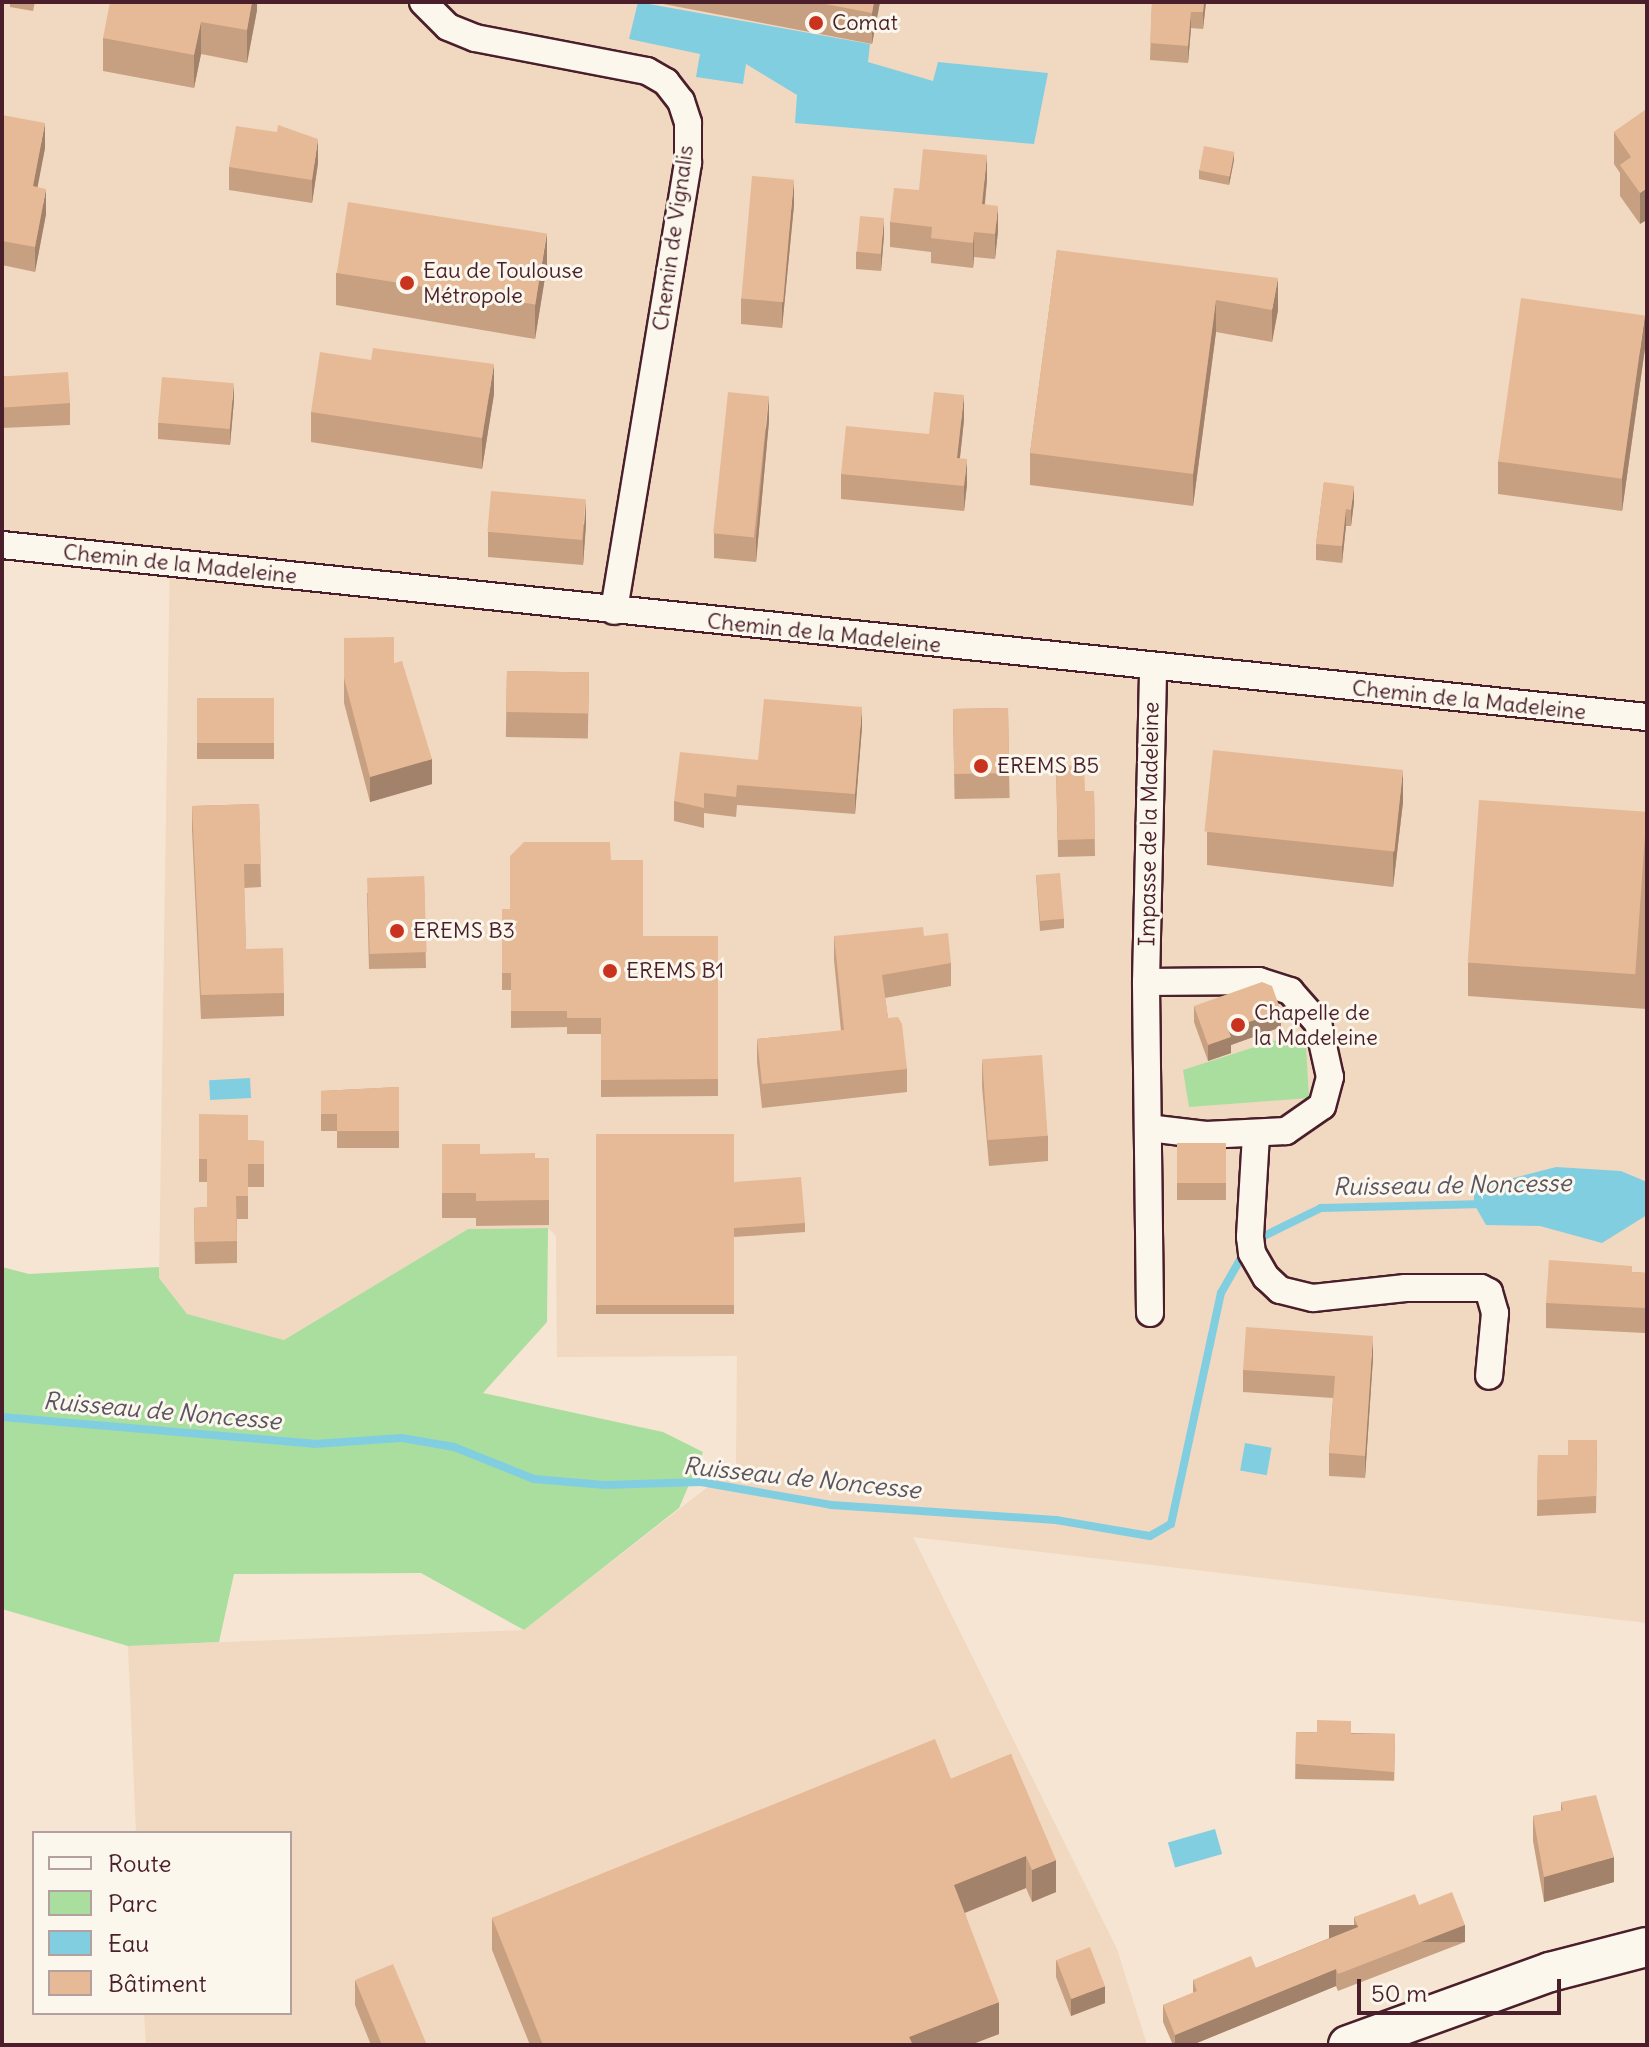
<!DOCTYPE html>
<meta charset="utf-8">
<style>
body{margin:0}
#map{position:relative;width:1649px;height:2047px;overflow:hidden;background:#f5e5d2;font-family:Delius,sans-serif}
div>[style]{position:absolute}
.built>*{inset:0;background:#f1d8c0}
.green>*{inset:0;background:#aade9f}
.water>*{inset:0;background:#82cee1;transform-origin:0 0}
.stream>*{height:8px;margin:-4px;padding:0 4px;transform-origin:4px;border-radius:4px;background:#82cee1}
.roads{filter:drop-shadow(2px 0 #4a1f2b) drop-shadow(-2px 0 #4a1f2b) drop-shadow(0 2px #4a1f2b) drop-shadow(0 -2px #4a1f2b)}
.street>*{height:26px;margin:-13px;padding:0 13px;transform-origin:13px;border-radius:13px;background:#fbf7ec}
.secondary>*{height:38px;margin:-19px;padding:0 19px;transform-origin:19px;border-radius:19px;background:#fbf7ec}
.wall>*{inset:0;background:#c7a082;transform-origin:0 0}
.shaded-wall>*{inset:0;background:#a2826a;transform-origin:0 0}
.building>*{inset:0;background:#e7ba97;transform-origin:0 0}
.dots>*{width:22px;height:22px;translate:-50% -50%;box-sizing:border-box;border:4px solid #fbf7ec;border-radius:50%}
span{translate:-50% -50%;white-space:nowrap;text-align:center;line-height:1.15;-webkit-text-stroke:6px #fbf7ec;paint-order:stroke}
.poi-label{font-size:22px;color:#4a1f2b}
.left{translate:0 -50%;text-align:left}
.street-label{font-size:22px;color:#4a1f2b}
.water-label{font-size:24px;color:#5b5462;font-style:italic}
.frame{position:absolute;inset:0;border:4px solid #4a1f2b;pointer-events:none}
.legend{position:absolute;left:32px;top:1831px;width:260px;height:184px;box-sizing:border-box;background:#fbf7ec;border:2px solid #b4a19f;margin:0;padding:10px 14px;list-style:none;font-size:24px;color:#4a1f2b}
.legend li{display:flex;align-items:center;gap:16px;height:40px}
.legend b{width:40px;border:2px solid #b4a19f}
.scale{position:absolute;left:1357px;top:1979px;width:204px;height:36px;box-sizing:border-box;border:4px solid #4a1f2b;border-top:0;padding-left:10px;font-size:24px;line-height:28px;white-space:nowrap;color:#4a1f2b;-webkit-text-stroke:6px #fbf7ec;paint-order:stroke}
</style>
<div id="map">
<div class="built">
<i style="clip-path:polygon(2px 2px,1647px 2px,1647px 1623px,913px 1537px,1117px 1949px,1147px 2045px,146px 2045px,144px 2013px,290px 2013px,290px 1833px,136px 1833px,128px 1646px,524px 1630px,736px 1465px,737px 1356px,557px 1357px,556px 1236px,548px 1228px,468px 1229px,284px 1340px,186px 1314px,159px 1278px,170px 549px,2px 532px)"></i>
</div>
<div class="green">
<i style="clip-path:polygon(1305px 1031px,1309px 1098px,1189px 1107px,1183px 1070px)"></i>
<i style="clip-path:polygon(548px 1228px,547px 1322px,483px 1393px,663px 1432px,703px 1452px,679px 1508px,524px 1630px,421px 1573px,234px 1574px,219px 1642px,128px 1646px,2px 1609px,2px 1267px,29px 1274px,159px 1267px,159px 1278px,187px 1314px,284px 1340px,468px 1229px)"></i>
</div>
<div class="water">
<i style="clip-path:polygon(638px 2px,870px 44px,868px 62px,933px 81px,938px 62px,1048px 73px,1034px 144px,795px 123px,797px 95px,746px 64px,743px 84px,696px 77px,700px 54px,629px 39px)"></i>
<i style="left:250px;top:1078px;width:20px;height:41px;rotate:87deg"></i>
<i style="clip-path:polygon(1556px 1167px,1621px 1171px,1647px 1182px,1647px 1215px,1602px 1243px,1540px 1226px,1486px 1225px,1474px 1204px,1474px 1188px)"></i>
<i style="left:1245px;top:1443px;width:27px;height:28px;rotate:10deg"></i>
<i style="left:1215px;top:1829px;width:26px;height:49px;rotate:74deg"></i>
</div>
<div class="stream">
<i style="left:1260px;top:1238px;width:68px;rotate:-26.2deg"></i>
<i style="left:1321px;top:1208px;width:163px;rotate:-1.4deg"></i>
<i style="left:2px;top:1417px;width:313px;rotate:4.9deg"></i>
<i style="left:314px;top:1444px;width:88px;rotate:-3.9deg"></i>
<i style="left:402px;top:1438px;width:53px;rotate:9.8deg"></i>
<i style="left:454px;top:1447px;width:86px;rotate:21.8deg"></i>
<i style="left:534px;top:1479px;width:71px;rotate:4.8deg"></i>
<i style="left:605px;top:1485px;width:96px;rotate:-1.8deg"></i>
<i style="left:701px;top:1482px;width:132px;rotate:10deg"></i>
<i style="left:831px;top:1505px;width:225px;rotate:3.8deg"></i>
<i style="left:1056px;top:1520px;width:95px;rotate:9.7deg"></i>
<i style="left:1150px;top:1536px;width:24px;rotate:-30deg"></i>
<i style="left:1171px;top:1524px;width:236px;rotate:-77.8deg"></i>
<i style="left:1221px;top:1293px;width:48px;rotate:-60.3deg"></i>
</div>
<div class="roads">
<div class="street">
<i style="left:423px;top:2px;width:35px;rotate:45deg"></i>
<i style="left:448px;top:27px;width:29px;rotate:22deg"></i>
<i style="left:475px;top:38px;width:175px;rotate:10.9deg"></i>
<i style="left:647px;top:71px;width:22px;rotate:30deg"></i>
<i style="left:666px;top:82px;width:24px;rotate:52deg"></i>
<i style="left:681px;top:101px;width:23px;rotate:72deg"></i>
<i style="left:688px;top:123px;width:40px;rotate:90deg"></i>
<i style="left:688px;top:163px;width:454px;rotate:99.4deg"></i>
<i style="left:2px;top:545px;width:1654px;rotate:5.97deg"></i>
<i style="left:1146px;top:982px;width:113px;rotate:-0.5deg"></i>
<i style="left:1259px;top:981px;width:33px;rotate:18deg"></i>
<i style="left:1290px;top:991px;width:43px;rotate:48.8deg"></i>
<i style="left:1318px;top:1023px;width:55px;rotate:77.5deg"></i>
<i style="left:1330px;top:1077px;width:30px;rotate:105deg"></i>
<i style="left:1322px;top:1106px;width:44px;rotate:145.2deg"></i>
<i style="left:1286px;top:1131px;width:80px;rotate:177.1deg"></i>
<i style="left:1206px;top:1135px;width:57px;rotate:-173deg"></i>
<i style="left:1256px;top:1135px;width:102px;rotate:93.4deg"></i>
<i style="left:1250px;top:1237px;width:16px;rotate:83deg"></i>
<i style="left:1252px;top:1253px;width:28px;rotate:60deg"></i>
<i style="left:1266px;top:1277px;width:19px;rotate:43deg"></i>
<i style="left:1280px;top:1290px;width:34px;rotate:14deg"></i>
<i style="left:1313px;top:1298px;width:93px;rotate:-6.2deg"></i>
<i style="left:1405px;top:1288px;width:76px"></i>
<i style="left:1481px;top:1288px;width:9px;rotate:27deg"></i>
<i style="left:1489px;top:1292px;width:22px;rotate:74deg"></i>
<i style="left:1495px;top:1313px;width:63px;rotate:95.4deg"></i>
<i style="left:1150px;top:1313px;width:331px;rotate:-90.7deg"></i>
<i style="left:1146px;top:982px;width:315px;rotate:-88.7deg"></i>
</div>
<div class="secondary">
<i style="left:1348px;top:2045px;width:215px;rotate:-19.9deg"></i>
<i style="left:1550px;top:1972px;width:100px;rotate:-14.5deg"></i>
</div>
</div>
<div class="wall">
<i style="clip-path:polygon(10px 2px,35px 2px,33px 11px,10px 7px)"></i>
<i style="clip-path:polygon(257px 2px,257px 10px,247px 63px,201px 54px,194px 88px,103px 71px,103px 38px)"></i>
<i style="clip-path:polygon(653px 2px,880px 2px,872px 44px)"></i>
<i style="clip-path:polygon(1152px 2px,1206px 2px,1203px 29px,1191px 28px,1188px 63px,1150px 60px)"></i>
<i style="clip-path:polygon(1647px 109px,1640px 224px,1620px 196px,1620px 173px,1614px 164px,1614px 132px)"></i>
<i style="clip-path:polygon(2px 115px,45px 148px,37px 187px,46px 214px,35px 272px,2px 265px)"></i>
<i style="clip-path:polygon(1234px 160px,1229px 185px,1199px 179px,1199px 170px)"></i>
<i style="clip-path:polygon(318px 163px,312px 203px,229px 190px,229px 167px)"></i>
<i style="clip-path:polygon(987px 180px,985px 204px,998px 231px,995px 259px,974px 257px,973px 268px,931px 263px,931px 252px,890px 247px,890px 222px,919px 190px)"></i>
<i style="clip-path:polygon(794px 205px,782px 328px,741px 324px,741px 299px)"></i>
<i style="clip-path:polygon(884px 235px,881px 271px,856px 269px,856px 252px)"></i>
<i style="clip-path:polygon(1057px 250px,1278px 310px,1272px 342px,1216px 332px,1193px 506px,1030px 485px,1030px 453px)"></i>
<i style="clip-path:polygon(547px 265px,535px 339px,336px 305px,336px 273px)"></i>
<i style="clip-path:polygon(1645px 348px,1622px 511px,1498px 494px,1498px 461px)"></i>
<i style="clip-path:polygon(2px 375px,70px 403px,70px 425px,2px 428px)"></i>
<i style="clip-path:polygon(494px 394px,482px 469px,311px 442px,311px 412px)"></i>
<i style="clip-path:polygon(234px 400px,230px 445px,158px 439px,158px 423px)"></i>
<i style="clip-path:polygon(964px 420px,960px 458px,967px 484px,964px 511px,841px 499px,841px 474px,929px 434px)"></i>
<i style="clip-path:polygon(769px 421px,756px 562px,714px 558px,714px 533px)"></i>
<i style="clip-path:polygon(1324px 482px,1354px 502px,1351px 526px,1346px 526px,1342px 563px,1316px 560px,1316px 544px)"></i>
<i style="clip-path:polygon(586px 524px,583px 565px,488px 557px,488px 532px)"></i>
<i style="clip-path:polygon(344px 638px,394px 663px,432px 784px,370px 802px,344px 703px)"></i>
<i style="left:507px;top:671px;width:82px;height:66px;rotate:1deg"></i>
<i style="left:197px;top:698px;width:77px;height:61px"></i>
<i style="left:1008px;top:708px;width:90px;height:55px;rotate:89deg"></i>
<i style="clip-path:polygon(862px 727px,855px 814px,737px 805px,736px 817px,704px 813px,704px 828px,674px 821px,674px 801px,758px 760px)"></i>
<i style="clip-path:polygon(1056px 766px,1085px 791px,1094px 791px,1095px 856px,1058px 857px)"></i>
<i style="clip-path:polygon(1403px 802px,1393px 887px,1207px 865px,1207px 832px)"></i>
<i style="clip-path:polygon(259px 804px,261px 887px,244px 888px,246px 949px,284px 993px,284px 1016px,201px 1019px,192px 830px,192px 806px)"></i>
<i style="clip-path:polygon(1647px 812px,1647px 1009px,1468px 996px,1468px 963px)"></i>
<i style="clip-path:polygon(611px 860px,643px 936px,718px 936px,718px 1096px,601px 1097px,601px 1034px,567px 1034px,567px 1027px,511px 1028px,511px 990px,502px 990px,502px 909px,510px 909px)"></i>
<i style="clip-path:polygon(1036px 875px,1064px 919px,1064px 928px,1040px 931px)"></i>
<i style="clip-path:polygon(424px 876px,426px 968px,369px 969px,367px 893px)"></i>
<i style="clip-path:polygon(834px 936px,924px 936px,951px 963px,951px 986px,885px 998px,888px 1018px,907px 1069px,907px 1092px,762px 1108px,757px 1062px,757px 1039px,841px 1031px,834px 960px)"></i>
<i style="clip-path:polygon(1194px 1006px,1281px 1027px,1231px 1045px,1231px 1053px,1208px 1061px,1194px 1022px)"></i>
<i style="clip-path:polygon(982px 1061px,1048px 1136px,1048px 1161px,989px 1166px,982px 1086px)"></i>
<i style="clip-path:polygon(399px 1087px,399px 1148px,337px 1148px,337px 1131px,321px 1131px,321px 1091px)"></i>
<i style="clip-path:polygon(199px 1114px,248px 1140px,264px 1141px,264px 1187px,248px 1187px,248px 1219px,237px 1219px,237px 1263px,195px 1264px,194px 1208px,207px 1207px,207px 1182px,199px 1182px)"></i>
<i style="clip-path:polygon(596px 1134px,734px 1182px,805px 1223px,805px 1232px,734px 1237px,734px 1314px,596px 1314px)"></i>
<i style="left:1177px;top:1143px;width:49px;height:57px"></i>
<i style="clip-path:polygon(442px 1144px,480px 1154px,535px 1158px,549px 1158px,549px 1225px,476px 1226px,476px 1218px,442px 1218px)"></i>
<i style="clip-path:polygon(1632px 1272px,1647px 1273px,1647px 1299px,1645px 1333px,1546px 1328px,1546px 1303px)"></i>
<i style="clip-path:polygon(1373px 1358px,1365px 1478px,1329px 1476px,1329px 1453px,1333px 1398px,1243px 1392px,1243px 1370px)"></i>
<i style="clip-path:polygon(1597px 1440px,1596px 1513px,1537px 1516px,1538px 1455px,1568px 1455px)"></i>
<i style="left:1296px;top:1732px;width:99px;height:47px;rotate:1deg"></i>
<i style="clip-path:polygon(1011px 1754px,1056px 1892px,1032px 1902px,1026px 1888px,965px 1913px,999px 2034px,970px 2045px,530px 2045px,492px 1950px,492px 1918px,951px 1779px)"></i>
<i style="clip-path:polygon(1561px 1802px,1614px 1882px,1544px 1902px,1533px 1841px,1533px 1816px,1561px 1811px)"></i>
<i style="clip-path:polygon(1419px 1905px,1465px 1942px,1338px 1991px,1336px 1986px,1192px 2045px,1173px 2045px,1163px 2022px,1163px 2005px,1193px 1993px,1193px 1980px,1256px 1968px,1354px 1928px,1354px 1917px)"></i>
<i style="clip-path:polygon(1056px 1960px,1105px 2003px,1071px 2016px,1056px 1977px)"></i>
<i style="clip-path:polygon(355px 1980px,427px 2045px,371px 2045px,355px 2005px)"></i>
</div>
<div class="shaded-wall">
<i style="clip-path:polygon(252px 2px,257px 2px,257px 10px,247px 63px,247px 30px)"></i>
<i style="clip-path:polygon(874px 2px,880px 2px,872px 44px,872px 13px)"></i>
<i style="clip-path:polygon(1204px 2px,1206px 2px,1203px 29px,1203px 12px)"></i>
<i style="clip-path:polygon(1191px 12px,1191px 28px,1188px 63px,1188px 46px)"></i>
<i style="clip-path:polygon(201px 22px,201px 54px,194px 88px,194px 55px)"></i>
<i style="clip-path:polygon(45px 123px,45px 148px,33px 211px,33px 186px)"></i>
<i style="clip-path:polygon(318px 139px,318px 163px,312px 203px,312px 180px)"></i>
<i style="clip-path:polygon(1234px 152px,1234px 160px,1229px 185px,1229px 177px)"></i>
<i style="clip-path:polygon(987px 155px,987px 180px,982px 229px,982px 204px)"></i>
<i style="clip-path:polygon(794px 180px,794px 205px,782px 328px,782px 303px)"></i>
<i style="clip-path:polygon(1647px 188px,1647px 220px,1640px 224px,1640px 193px)"></i>
<i style="clip-path:polygon(46px 189px,46px 214px,35px 272px,35px 247px)"></i>
<i style="clip-path:polygon(998px 206px,998px 231px,995px 259px,995px 234px)"></i>
<i style="clip-path:polygon(884px 218px,884px 235px,881px 271px,881px 254px)"></i>
<i style="clip-path:polygon(974px 232px,974px 257px,973px 268px,973px 243px)"></i>
<i style="clip-path:polygon(547px 233px,547px 265px,535px 339px,535px 306px)"></i>
<i style="clip-path:polygon(1278px 278px,1278px 310px,1272px 342px,1272px 310px)"></i>
<i style="clip-path:polygon(1216px 300px,1216px 332px,1193px 506px,1193px 474px)"></i>
<i style="clip-path:polygon(1645px 315px,1645px 348px,1622px 511px,1622px 478px)"></i>
<i style="clip-path:polygon(494px 364px,494px 394px,482px 469px,482px 438px)"></i>
<i style="clip-path:polygon(234px 383px,234px 400px,230px 445px,230px 428px)"></i>
<i style="clip-path:polygon(964px 395px,964px 420px,957px 483px,957px 458px)"></i>
<i style="clip-path:polygon(769px 396px,769px 421px,756px 562px,756px 537px)"></i>
<i style="clip-path:polygon(967px 459px,967px 484px,964px 511px,964px 486px)"></i>
<i style="clip-path:polygon(1354px 486px,1354px 502px,1351px 526px,1351px 510px)"></i>
<i style="clip-path:polygon(586px 499px,586px 524px,583px 565px,583px 540px)"></i>
<i style="clip-path:polygon(1346px 509px,1346px 526px,1342px 563px,1342px 546px)"></i>
<i style="clip-path:polygon(862px 707px,862px 727px,855px 814px,855px 794px)"></i>
<i style="clip-path:polygon(432px 759px,432px 784px,370px 802px,370px 777px)"></i>
<i style="clip-path:polygon(1403px 770px,1403px 802px,1393px 887px,1393px 854px)"></i>
<i style="clip-path:polygon(1281px 1011px,1281px 1027px,1231px 1045px,1231px 1053px,1208px 1061px,1208px 1045px,1228px 1029px)"></i>
<i style="clip-path:polygon(1647px 1274px,1647px 1299px,1645px 1333px,1645px 1308px)"></i>
<i style="clip-path:polygon(1373px 1336px,1373px 1358px,1365px 1478px,1365px 1456px)"></i>
<i style="clip-path:polygon(1026px 1856px,1026px 1888px,954px 1917px,954px 1885px)"></i>
<i style="clip-path:polygon(1614px 1857px,1614px 1882px,1544px 1902px,1544px 1877px)"></i>
<i style="clip-path:polygon(1056px 1860px,1056px 1892px,1032px 1902px,1032px 1870px)"></i>
<i style="left:1465px;top:1925px;width:17px;height:136px;rotate:90deg"></i>
<i style="clip-path:polygon(1336px 1969px,1336px 1986px,1192px 2045px,1175px 2045px,1175px 2035px)"></i>
<i style="clip-path:polygon(1105px 1986px,1105px 2003px,1071px 2016px,1071px 1999px)"></i>
<i style="clip-path:polygon(999px 2002px,999px 2034px,970px 2045px,909px 2045px,909px 2037px)"></i>
</div>
<div class="building">
<i style="clip-path:polygon(110px 2px,252px 2px,247px 30px,201px 22px,194px 55px,103px 38px)"></i>
<i style="clip-path:polygon(815px 2px,874px 2px,872px 13px)"></i>
<i style="clip-path:polygon(1152px 2px,1204px 2px,1203px 12px,1191px 12px,1188px 46px,1150px 43px)"></i>
<i style="clip-path:polygon(1647px 109px,1647px 188px,1640px 193px,1620px 165px,1631px 157px,1614px 132px)"></i>
<i style="clip-path:polygon(2px 115px,45px 123px,33px 186px,46px 189px,35px 247px,2px 241px)"></i>
<i style="clip-path:polygon(278px 125px,318px 139px,312px 180px,229px 167px,236px 126px,277px 132px)"></i>
<i style="left:1204px;top:146px;width:31px;height:25px;rotate:11deg"></i>
<i style="clip-path:polygon(923px 149px,987px 155px,982px 204px,998px 206px,995px 234px,974px 232px,973px 243px,931px 238px,932px 227px,890px 222px,894px 188px,919px 190px)"></i>
<i style="left:752px;top:176px;width:42px;height:123px;rotate:5deg"></i>
<i style="left:348px;top:202px;width:201px;height:72px;rotate:9deg"></i>
<i style="left:860px;top:216px;width:24px;height:36px;rotate:5deg"></i>
<i style="clip-path:polygon(1057px 250px,1278px 278px,1272px 310px,1216px 300px,1193px 474px,1030px 453px)"></i>
<i style="left:1521px;top:298px;width:125px;height:165px;rotate:8deg"></i>
<i style="clip-path:polygon(373px 348px,494px 364px,482px 438px,311px 412px,320px 352px,371px 360px)"></i>
<i style="left:68px;top:372px;width:31px;height:66px;rotate:86deg"></i>
<i style="left:162px;top:377px;width:72px;height:46px;rotate:5deg"></i>
<i style="left:728px;top:392px;width:41px;height:142px;rotate:6deg"></i>
<i style="clip-path:polygon(934px 392px,964px 395px,957px 458px,967px 459px,964px 486px,841px 474px,846px 426px,929px 434px)"></i>
<i style="clip-path:polygon(1324px 482px,1354px 486px,1351px 510px,1346px 509px,1342px 546px,1316px 544px)"></i>
<i style="left:491px;top:491px;width:95px;height:41px;rotate:5deg"></i>
<i style="clip-path:polygon(394px 637px,394px 663px,402px 661px,432px 759px,370px 777px,344px 678px,344px 638px)"></i>
<i style="left:507px;top:671px;width:82px;height:41px;rotate:1deg"></i>
<i style="left:197px;top:698px;width:77px;height:45px"></i>
<i style="clip-path:polygon(764px 699px,862px 707px,855px 794px,737px 785px,736px 797px,704px 793px,704px 808px,674px 801px,680px 752px,758px 760px)"></i>
<i style="left:1008px;top:708px;width:65px;height:55px;rotate:89deg"></i>
<i style="left:1213px;top:750px;width:191px;height:82px;rotate:6deg"></i>
<i style="clip-path:polygon(1084px 765px,1085px 791px,1094px 791px,1095px 839px,1058px 840px,1056px 766px)"></i>
<i style="left:1479px;top:800px;width:168px;height:163px;rotate:4deg"></i>
<i style="clip-path:polygon(259px 804px,261px 864px,244px 864px,246px 949px,283px 948px,284px 993px,201px 995px,192px 806px)"></i>
<i style="clip-path:polygon(524px 842px,610px 842px,611px 860px,643px 860px,643px 936px,718px 936px,718px 1079px,601px 1080px,601px 1018px,567px 1018px,567px 1011px,511px 1011px,511px 973px,502px 973px,502px 909px,510px 909px,510px 856px)"></i>
<i style="left:1060px;top:873px;width:46px;height:24px;rotate:85deg"></i>
<i style="left:424px;top:876px;width:76px;height:57px;rotate:88deg"></i>
<i style="clip-path:polygon(923px 927px,924px 936px,948px 933px,951px 963px,882px 975px,888px 1018px,898px 1017px,902px 1024px,907px 1069px,762px 1084px,757px 1039px,844px 1030px,834px 936px)"></i>
<i style="clip-path:polygon(1262px 982px,1272px 986px,1281px 1011px,1228px 1029px,1231px 1037px,1208px 1045px,1194px 1006px)"></i>
<i style="left:1042px;top:1055px;width:81px;height:60px;rotate:86deg"></i>
<i style="clip-path:polygon(399px 1087px,399px 1131px,337px 1131px,337px 1114px,321px 1114px,321px 1091px)"></i>
<i style="clip-path:polygon(199px 1114px,248px 1115px,248px 1140px,264px 1141px,264px 1164px,248px 1164px,248px 1196px,236px 1196px,237px 1241px,195px 1242px,194px 1208px,207px 1207px,207px 1159px,199px 1159px)"></i>
<i style="clip-path:polygon(596px 1134px,734px 1134px,734px 1182px,801px 1177px,805px 1223px,734px 1228px,734px 1305px,596px 1305px)"></i>
<i style="left:1177px;top:1143px;width:49px;height:40px"></i>
<i style="clip-path:polygon(442px 1144px,480px 1144px,480px 1154px,535px 1153px,535px 1158px,549px 1158px,549px 1200px,476px 1201px,476px 1193px,442px 1193px)"></i>
<i style="clip-path:polygon(1549px 1260px,1632px 1266px,1632px 1272px,1647px 1273px,1645px 1308px,1546px 1303px)"></i>
<i style="clip-path:polygon(1246px 1327px,1373px 1336px,1365px 1456px,1329px 1453px,1335px 1376px,1243px 1370px)"></i>
<i style="clip-path:polygon(1568px 1440px,1597px 1440px,1596px 1496px,1537px 1500px,1538px 1455px,1568px 1455px)"></i>
<i style="clip-path:polygon(1317px 1720px,1351px 1721px,1351px 1734px,1395px 1734px,1394px 1772px,1296px 1764px,1296px 1732px,1317px 1733px)"></i>
<i style="clip-path:polygon(935px 1739px,951px 1779px,1011px 1754px,1056px 1860px,1032px 1870px,1026px 1856px,954px 1885px,999px 2002px,909px 2037px,913px 2045px,889px 2045px,889px 2044px,885px 2045px,543px 2045px,492px 1918px)"></i>
<i style="clip-path:polygon(1596px 1795px,1614px 1857px,1544px 1877px,1533px 1816px,1563px 1810px,1561px 1802px)"></i>
<i style="clip-path:polygon(1452px 1892px,1465px 1925px,1338px 1974px,1336px 1969px,1175px 2035px,1163px 2005px,1197px 1991px,1193px 1980px,1251px 1956px,1256px 1968px,1358px 1927px,1354px 1917px,1415px 1894px,1419px 1905px)"></i>
<i style="left:1090px;top:1947px;width:42px;height:36px;rotate:69deg"></i>
<i style="clip-path:polygon(393px 1964px,427px 2045px,382px 2045px,355px 1980px)"></i>
</div>
<div class="dots">
<i style="left:816px;top:23px;background:#c8321e"></i>
<i style="left:407px;top:283px;background:#c8321e"></i>
<i style="left:981px;top:766px;background:#c8321e"></i>
<i style="left:397px;top:931px;background:#c8321e"></i>
<i style="left:610px;top:971px;background:#c8321e"></i>
<i style="left:1238px;top:1025px;background:#c8321e"></i>
</div>
<div class="poi-label">
<span class="left" style="left:832px;top:23px">Comat</span>
<span class="left" style="left:423px;top:283px">Eau de Toulouse<br>Métropole</span>
<span class="left" style="left:997px;top:766px">EREMS B5</span>
<span class="left" style="left:413px;top:931px">EREMS B3</span>
<span class="left" style="left:626px;top:971px">EREMS B1</span>
<span class="left" style="left:1254px;top:1025px">Chapelle de<br>la Madeleine</span>
</div>
<div class="street-label">
<span style="left:673px;top:238px;rotate:-82deg">Chemin de Vignalis</span>
<span style="left:180px;top:564px;rotate:6deg">Chemin de la Madeleine</span>
<span style="left:824px;top:633px;rotate:6deg">Chemin de la Madeleine</span>
<span style="left:1469px;top:700px;rotate:6deg">Chemin de la Madeleine</span>
<span style="left:1149px;top:824px;rotate:-89deg">Impasse de la Madeleine</span>
</div>
<div class="water-label">
<span style="left:1452px;top:1185px;rotate:-1deg">Ruisseau de Noncesse</span>
<span style="left:162px;top:1411px;rotate:5deg">Ruisseau de Noncesse</span>
<span style="left:802px;top:1478px;rotate:6deg">Ruisseau de Noncesse</span>
</div>
<div class="frame"></div>
<ul class="legend">
<li><b style="height:10px;background:#fbf7ec"></b>Route</li>
<li><b style="height:22px;background:#aade9f"></b>Parc</li>
<li><b style="height:22px;background:#82cee1"></b>Eau</li>
<li><b style="height:22px;background:#e7ba97"></b>Bâtiment</li>
</ul>
<div class="scale">50 m</div>
</div>
